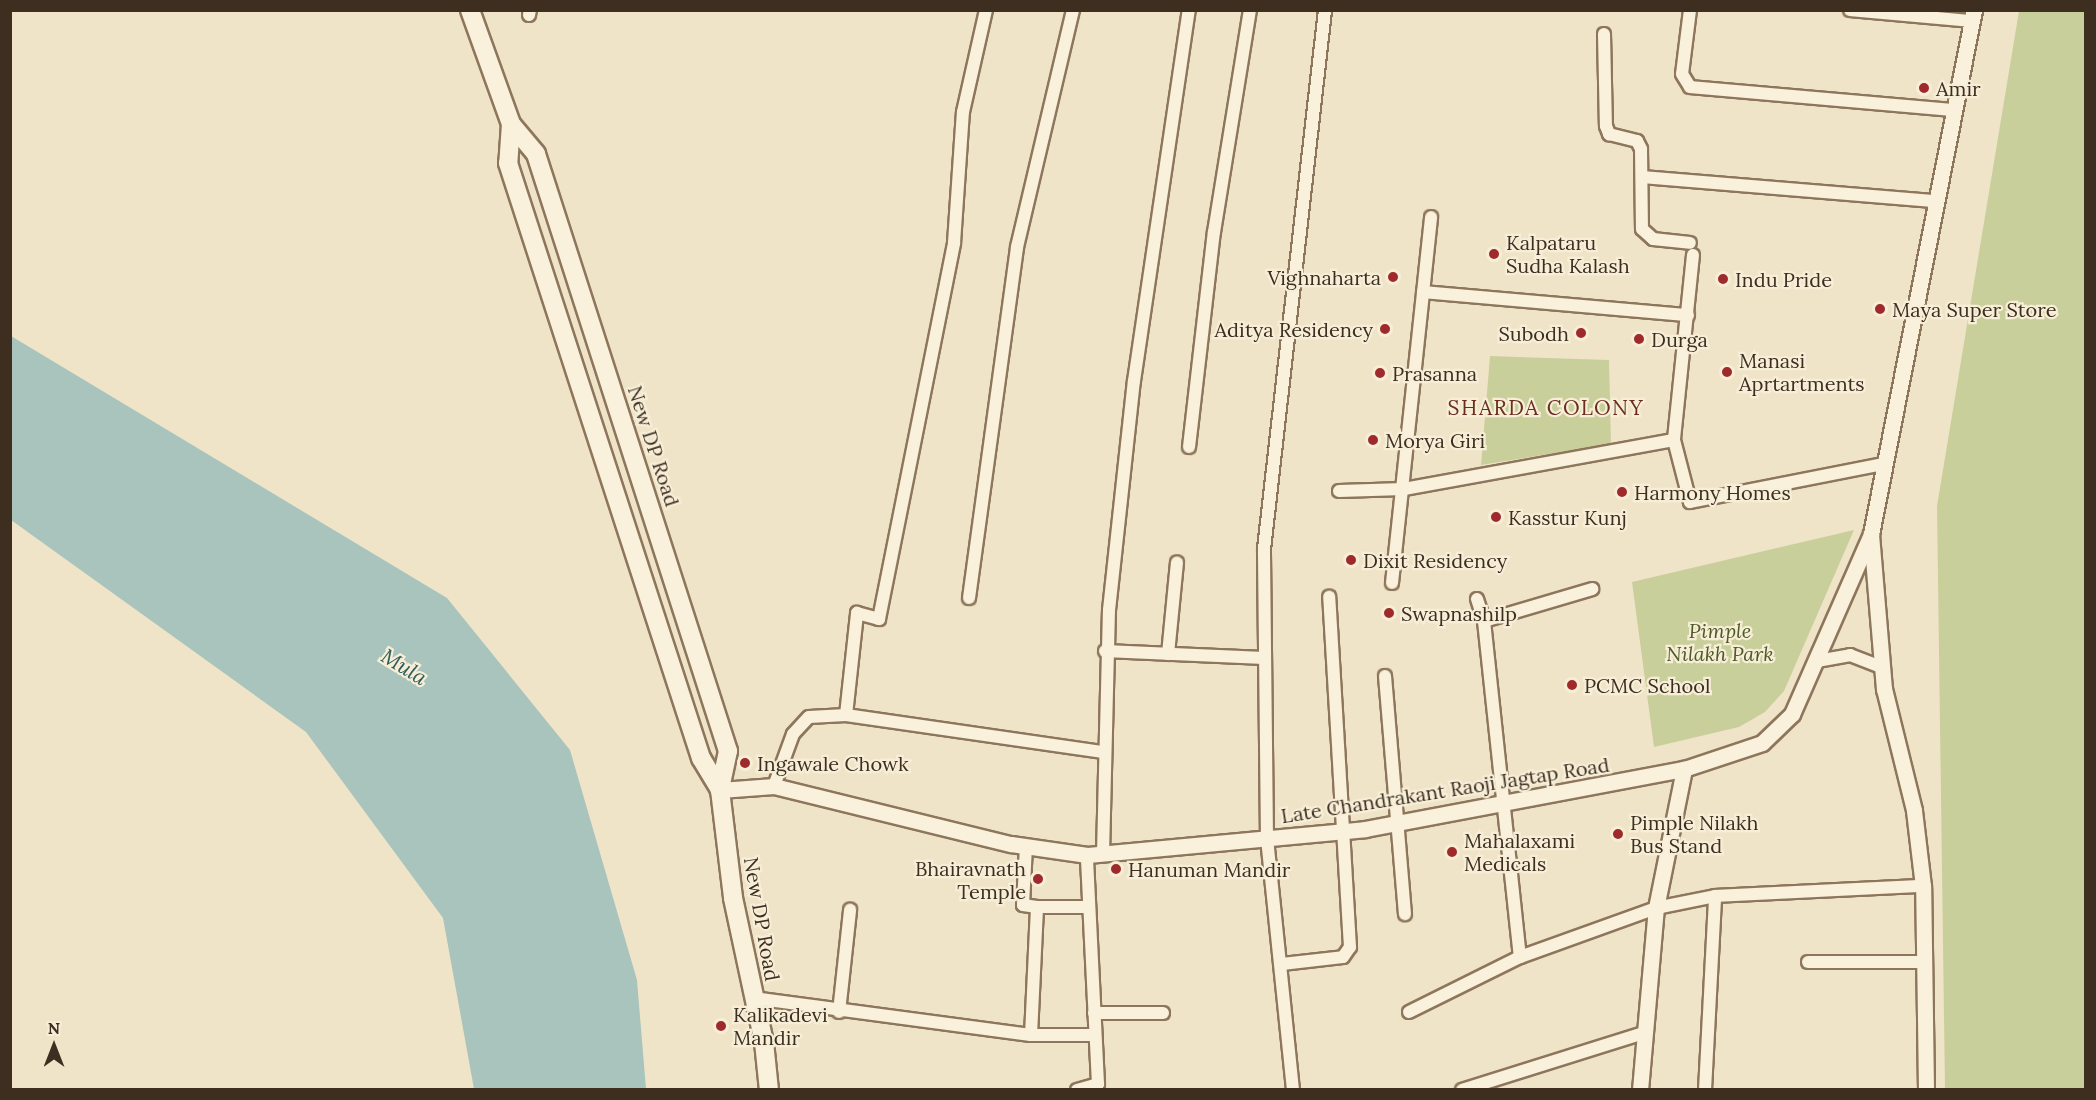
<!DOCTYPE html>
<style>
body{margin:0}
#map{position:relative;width:2096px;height:1100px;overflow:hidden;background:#f0e4c8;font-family:Lora,serif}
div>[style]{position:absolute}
.green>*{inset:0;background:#c9cf9b}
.water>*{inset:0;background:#a9c4bc}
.roads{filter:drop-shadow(2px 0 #8d765c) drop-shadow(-2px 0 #8d765c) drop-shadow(0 2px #8d765c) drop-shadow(0 -2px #8d765c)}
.minor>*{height:12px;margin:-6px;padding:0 6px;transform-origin:6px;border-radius:6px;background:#faf1dc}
.tertiary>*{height:15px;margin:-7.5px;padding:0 7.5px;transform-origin:7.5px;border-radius:7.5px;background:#faf1dc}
.secondary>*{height:18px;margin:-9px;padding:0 9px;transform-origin:9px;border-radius:9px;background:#faf1dc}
.dots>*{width:16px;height:16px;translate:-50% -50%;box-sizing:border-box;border:3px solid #f7eed8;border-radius:50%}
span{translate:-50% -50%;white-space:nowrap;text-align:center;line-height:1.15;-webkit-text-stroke:4.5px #f7eed8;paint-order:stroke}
.poi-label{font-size:20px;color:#3d2e20}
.left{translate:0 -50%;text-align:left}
.right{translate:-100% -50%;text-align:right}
.street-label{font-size:20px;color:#3d2e20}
.park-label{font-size:20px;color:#4d5a26;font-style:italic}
.neighbourhood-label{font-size:21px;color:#6b2e1e;letter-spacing:1.5px}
.water-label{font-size:21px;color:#2f5d5a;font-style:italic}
.frame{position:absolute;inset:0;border:12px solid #3d2e20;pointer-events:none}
.north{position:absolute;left:24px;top:1016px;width:60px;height:60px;-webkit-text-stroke:4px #f7eed8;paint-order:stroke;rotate:0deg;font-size:16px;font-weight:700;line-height:24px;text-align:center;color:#3d2e20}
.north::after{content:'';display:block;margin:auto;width:21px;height:27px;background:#3d2e20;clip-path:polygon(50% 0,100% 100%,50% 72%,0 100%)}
</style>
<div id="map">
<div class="green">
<i style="clip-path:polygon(2019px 11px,2085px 11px,2085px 1089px,1945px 1089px,1937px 506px)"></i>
<i style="clip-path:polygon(1490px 356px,1609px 360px,1611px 444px,1481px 465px)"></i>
<i style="clip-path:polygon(1854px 530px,1784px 691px,1765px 712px,1739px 727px,1654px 747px,1632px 582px)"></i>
</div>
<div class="water">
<i style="clip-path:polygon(11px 336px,447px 598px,570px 750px,637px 980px,646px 1089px,474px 1089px,443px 918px,306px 732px,11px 520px)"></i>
</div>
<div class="roads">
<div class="minor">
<i style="left:1690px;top:10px;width:64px;rotate:97.1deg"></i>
<i style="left:1682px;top:74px;width:15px;rotate:58deg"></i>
<i style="left:1690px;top:87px;width:266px;rotate:5deg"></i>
<i style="left:1850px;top:10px;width:122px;rotate:5.2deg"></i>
<i style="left:529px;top:15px;width:5px;rotate:-79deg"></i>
<i style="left:1604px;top:34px;width:92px;rotate:88.8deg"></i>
<i style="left:1606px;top:126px;width:9px;rotate:69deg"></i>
<i style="left:1609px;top:134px;width:29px;rotate:14deg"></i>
<i style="left:1637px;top:141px;width:9px;rotate:63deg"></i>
<i style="left:1641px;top:149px;width:80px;rotate:89.3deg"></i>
<i style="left:1642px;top:229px;width:15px;rotate:42deg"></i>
<i style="left:1653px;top:239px;width:37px;rotate:6deg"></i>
<i style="left:1642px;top:177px;width:292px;rotate:4.7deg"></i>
<i style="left:1693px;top:255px;width:186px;rotate:95.9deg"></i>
<i style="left:1674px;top:440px;width:64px;rotate:75.5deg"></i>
<i style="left:1690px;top:502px;width:198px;rotate:-11.1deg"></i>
<i style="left:1423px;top:292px;width:266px;rotate:5deg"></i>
<i style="left:1189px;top:447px;width:216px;rotate:-83.4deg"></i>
<i style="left:1214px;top:232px;width:225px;rotate:-80.8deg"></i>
<i style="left:1339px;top:491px;width:65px;rotate:-1.8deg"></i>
<i style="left:1404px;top:489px;width:274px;rotate:-10.3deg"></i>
<i style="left:1392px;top:583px;width:368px;rotate:-83.9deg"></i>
<i style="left:969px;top:598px;width:354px;rotate:-82.2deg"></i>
<i style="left:1017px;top:247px;width:244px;rotate:-76.7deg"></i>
<i style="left:1477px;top:599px;width:23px;rotate:72deg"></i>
<i style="left:1484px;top:621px;width:113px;rotate:-16.5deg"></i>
<i style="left:1484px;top:621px;width:338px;rotate:83.9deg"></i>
<i style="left:1105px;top:651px;width:159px;rotate:2.5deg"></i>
<i style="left:1168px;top:654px;width:92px;rotate:-84.4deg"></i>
<i style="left:1817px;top:661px;width:34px;rotate:-10deg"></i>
<i style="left:1850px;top:655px;width:33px;rotate:21deg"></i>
<i style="left:1385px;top:676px;width:239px;rotate:85.2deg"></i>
<i style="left:846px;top:715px;width:103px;rotate:-83.8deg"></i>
<i style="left:857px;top:613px;width:23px;rotate:15deg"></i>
<i style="left:879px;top:619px;width:383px;rotate:-78.7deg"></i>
<i style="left:954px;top:243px;width:131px;rotate:-86.1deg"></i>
<i style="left:963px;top:112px;width:105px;rotate:-77.3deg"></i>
<i style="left:774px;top:786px;width:55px;rotate:-69.9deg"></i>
<i style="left:793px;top:734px;width:23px;rotate:-47deg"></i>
<i style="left:809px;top:717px;width:37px;rotate:-3deg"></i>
<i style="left:846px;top:715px;width:260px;rotate:8.2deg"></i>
<i style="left:1026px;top:846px;width:59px;rotate:92.9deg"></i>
<i style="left:1023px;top:905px;width:14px;rotate:8deg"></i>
<i style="left:1103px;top:854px;width:244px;rotate:-88.6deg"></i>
<i style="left:1109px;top:610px;width:230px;rotate:-83.8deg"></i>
<i style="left:1134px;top:381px;width:375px;rotate:-81.6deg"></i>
<i style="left:1808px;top:962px;width:117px"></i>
<i style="left:1282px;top:964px;width:61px;rotate:-6.5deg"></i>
<i style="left:1343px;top:957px;width:12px;rotate:-55deg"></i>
<i style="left:1350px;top:947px;width:351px;rotate:-93.4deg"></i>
<i style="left:753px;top:998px;width:280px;rotate:7.6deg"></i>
<i style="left:1031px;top:1035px;width:64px"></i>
<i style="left:839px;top:1012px;width:103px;rotate:-83.8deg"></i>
<i style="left:1409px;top:1012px;width:124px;rotate:-26.4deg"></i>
<i style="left:1520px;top:957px;width:145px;rotate:-19.8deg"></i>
<i style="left:1656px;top:908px;width:60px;rotate:-11.5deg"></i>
<i style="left:1715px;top:896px;width:208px;rotate:-2.8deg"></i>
<i style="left:1094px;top:1013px;width:69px"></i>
<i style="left:1031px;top:1035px;width:128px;rotate:-87.3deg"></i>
<i style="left:1037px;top:907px;width:52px"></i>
<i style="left:1077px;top:1090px;width:22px;rotate:-16deg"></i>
<i style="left:1098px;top:1084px;width:229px;rotate:-92.8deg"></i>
<i style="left:1293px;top:1090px;width:251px;rotate:-95.9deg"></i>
<i style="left:1267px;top:840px;width:291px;rotate:-90.6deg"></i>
<i style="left:1264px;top:549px;width:542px;rotate:-83.54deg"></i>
<i style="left:1462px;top:1090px;width:191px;rotate:-17.4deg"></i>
<i style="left:1705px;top:1090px;width:194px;rotate:-87deg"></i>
</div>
<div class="tertiary">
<i style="left:720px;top:790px;width:54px;rotate:-4.2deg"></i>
<i style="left:774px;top:786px;width:244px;rotate:13.8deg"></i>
<i style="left:1011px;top:844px;width:77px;rotate:8.2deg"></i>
<i style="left:1087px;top:855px;width:279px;rotate:-5.3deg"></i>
<i style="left:1365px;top:829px;width:325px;rotate:-10.7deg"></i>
<i style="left:1684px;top:769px;width:82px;rotate:-18.4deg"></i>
<i style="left:1762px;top:743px;width:42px;rotate:-44deg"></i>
<i style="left:1792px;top:714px;width:197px;rotate:-66.3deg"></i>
<i style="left:1640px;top:1090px;width:183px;rotate:-85deg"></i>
<i style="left:1656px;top:908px;width:142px;rotate:-78.6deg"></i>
<i style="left:1926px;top:1090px;width:204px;rotate:-90.8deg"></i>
<i style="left:1923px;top:886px;width:77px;rotate:-96.8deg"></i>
<i style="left:1914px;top:810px;width:125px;rotate:-103.9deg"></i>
<i style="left:1884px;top:689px;width:156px;rotate:-94.8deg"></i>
<i style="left:1871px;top:534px;width:534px;rotate:-78.88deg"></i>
</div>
<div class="secondary">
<i style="left:470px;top:10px;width:121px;rotate:70.2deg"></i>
<i style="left:511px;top:124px;width:39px;rotate:50deg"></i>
<i style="left:536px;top:154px;width:627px;rotate:72.17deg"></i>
<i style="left:728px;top:751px;width:40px;rotate:102deg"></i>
<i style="left:720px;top:790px;width:109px;rotate:83.1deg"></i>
<i style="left:733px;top:898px;width:147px;rotate:77.9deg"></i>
<i style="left:764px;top:1042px;width:48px;rotate:84.1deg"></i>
<i style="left:511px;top:124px;width:39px;rotate:94deg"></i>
<i style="left:508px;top:163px;width:626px;rotate:72.03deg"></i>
<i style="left:701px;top:758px;width:37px;rotate:59deg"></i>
</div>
</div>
<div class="dots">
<i style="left:1924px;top:88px;background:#9e2a2b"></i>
<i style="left:1494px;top:254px;background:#9e2a2b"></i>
<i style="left:1393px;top:277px;background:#9e2a2b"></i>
<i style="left:1723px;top:279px;background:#9e2a2b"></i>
<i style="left:1880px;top:309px;background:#9e2a2b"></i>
<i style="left:1385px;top:329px;background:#9e2a2b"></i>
<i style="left:1581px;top:333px;background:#9e2a2b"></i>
<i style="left:1639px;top:339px;background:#9e2a2b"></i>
<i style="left:1727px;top:372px;background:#9e2a2b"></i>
<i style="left:1380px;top:373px;background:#9e2a2b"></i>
<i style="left:1373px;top:440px;background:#9e2a2b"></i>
<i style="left:1622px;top:492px;background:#9e2a2b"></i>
<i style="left:1496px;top:517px;background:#9e2a2b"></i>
<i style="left:1351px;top:560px;background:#9e2a2b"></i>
<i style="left:1389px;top:613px;background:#9e2a2b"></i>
<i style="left:1572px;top:685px;background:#9e2a2b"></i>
<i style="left:745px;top:763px;background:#9e2a2b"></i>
<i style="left:1618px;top:834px;background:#9e2a2b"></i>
<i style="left:1452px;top:852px;background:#9e2a2b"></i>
<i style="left:1116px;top:869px;background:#9e2a2b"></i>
<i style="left:1038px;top:879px;background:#9e2a2b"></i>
<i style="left:721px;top:1026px;background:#9e2a2b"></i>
</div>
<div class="poi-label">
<span class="left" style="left:1936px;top:88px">Amir</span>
<span class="left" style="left:1506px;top:254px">Kalpataru<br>Sudha Kalash</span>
<span class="right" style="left:1381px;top:277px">Vighnaharta</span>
<span class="left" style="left:1735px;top:279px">Indu Pride</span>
<span class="left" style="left:1892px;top:309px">Maya Super Store</span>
<span class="right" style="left:1373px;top:329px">Aditya Residency</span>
<span class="right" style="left:1569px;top:333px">Subodh</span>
<span class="left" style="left:1651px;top:339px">Durga</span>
<span class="left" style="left:1739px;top:372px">Manasi<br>Aprtartments</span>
<span class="left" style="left:1392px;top:373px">Prasanna</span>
<span class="left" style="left:1385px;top:440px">Morya Giri</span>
<span class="left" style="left:1634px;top:492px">Harmony Homes</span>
<span class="left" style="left:1508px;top:517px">Kasstur Kunj</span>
<span class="left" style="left:1363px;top:560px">Dixit Residency</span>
<span class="left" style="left:1401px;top:613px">Swapnashilp</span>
<span class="left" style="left:1584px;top:685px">PCMC School</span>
<span class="left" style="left:757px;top:763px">Ingawale Chowk</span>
<span class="left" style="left:1630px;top:834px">Pimple Nilakh<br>Bus Stand</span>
<span class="left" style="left:1464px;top:852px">Mahalaxami<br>Medicals</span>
<span class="right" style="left:1026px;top:880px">Bhairavnath<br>Temple</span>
<span class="left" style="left:1128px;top:869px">Hanuman Mandir</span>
<span class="left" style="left:733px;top:1026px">Kalikadevi<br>Mandir</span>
</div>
<div class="street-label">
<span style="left:654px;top:446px;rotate:72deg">New DP Road</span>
<span style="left:1445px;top:790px;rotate:-9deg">Late Chandrakant Raoji Jagtap Road</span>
<span style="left:762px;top:919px;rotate:80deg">New DP Road</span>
</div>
<div class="park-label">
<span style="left:1720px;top:642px">Pimple<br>Nilakh Park</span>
</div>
<div class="neighbourhood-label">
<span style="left:1546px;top:408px">SHARDA COLONY</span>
</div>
<div class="water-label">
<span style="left:404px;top:667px;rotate:32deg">Mula</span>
</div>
<div class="frame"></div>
<div class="north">N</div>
</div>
